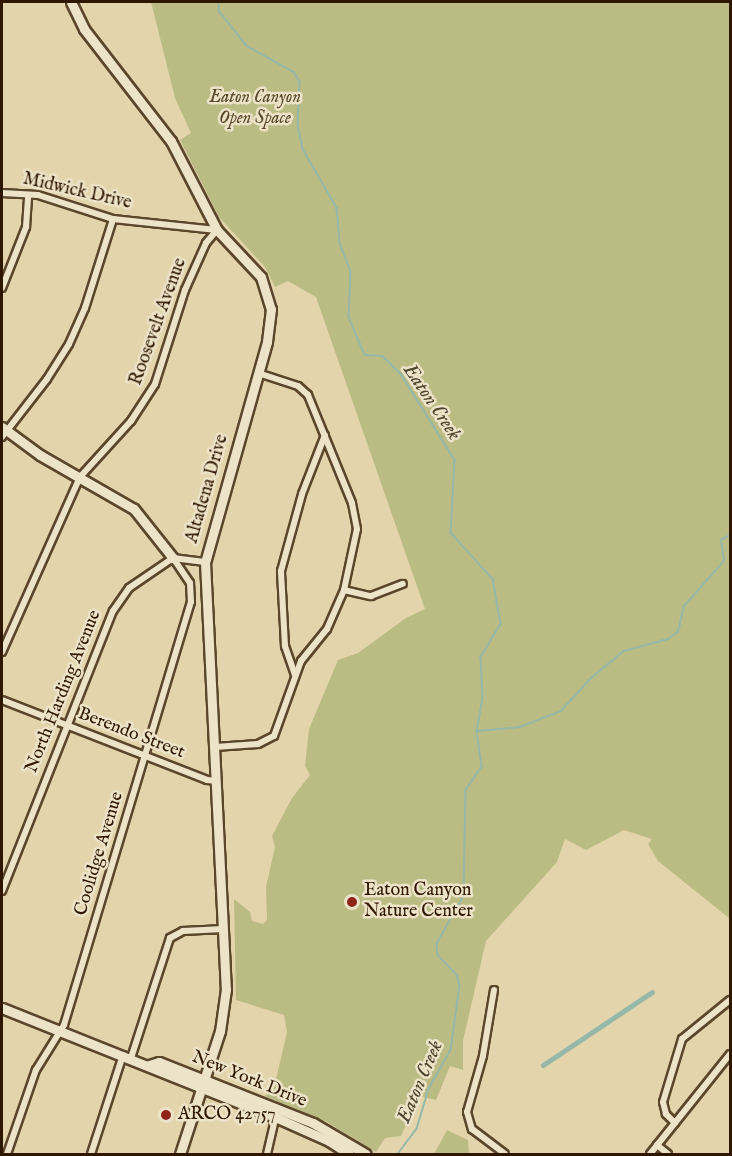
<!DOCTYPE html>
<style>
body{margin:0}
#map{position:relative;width:732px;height:1156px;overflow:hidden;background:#e3d4ac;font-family:"IM FELL English",serif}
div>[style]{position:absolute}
.green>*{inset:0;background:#bbbb84}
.stream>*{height:1.5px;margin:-0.75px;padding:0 0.75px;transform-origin:0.75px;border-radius:0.75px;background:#95b8a8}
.canal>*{height:5px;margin:-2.5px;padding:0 2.5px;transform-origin:2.5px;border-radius:2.5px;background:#95b8a8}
.roads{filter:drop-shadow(2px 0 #5b462b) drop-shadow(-2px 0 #5b462b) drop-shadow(0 2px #5b462b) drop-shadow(0 -2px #5b462b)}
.street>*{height:6px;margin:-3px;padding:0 3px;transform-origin:3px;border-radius:3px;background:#ede3c9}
.secondary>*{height:9px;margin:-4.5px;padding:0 4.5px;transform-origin:4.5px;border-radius:4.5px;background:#ede3c9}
.dots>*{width:16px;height:16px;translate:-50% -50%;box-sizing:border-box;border:3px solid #ede3c9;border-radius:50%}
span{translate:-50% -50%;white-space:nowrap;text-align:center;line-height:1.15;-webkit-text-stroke:5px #ede3c9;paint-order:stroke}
.park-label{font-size:18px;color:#584828;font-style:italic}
.street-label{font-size:18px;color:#2e1600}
.poi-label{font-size:18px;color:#2e1600}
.left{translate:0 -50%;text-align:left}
.water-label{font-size:20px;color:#4d4732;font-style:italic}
.frame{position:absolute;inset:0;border:3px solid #2e1600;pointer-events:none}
</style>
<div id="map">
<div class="green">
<i style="clip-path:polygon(151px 2px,730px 2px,729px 918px,658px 861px,648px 844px,652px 839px,624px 830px,586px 850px,565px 839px,557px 862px,486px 941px,463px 1041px,463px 1070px,450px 1066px,436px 1100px,419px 1096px,401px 1136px,385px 1138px,376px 1152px,327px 1122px,264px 1096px,273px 1092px,287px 1032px,284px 1015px,236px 1000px,234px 899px,250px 912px,252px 921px,263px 924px,267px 920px,266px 887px,275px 847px,272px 836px,292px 798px,310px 775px,305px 766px,309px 729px,338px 660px,358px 653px,406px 618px,425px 609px,316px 297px,288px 281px,275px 287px,265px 267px,219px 217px,180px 140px,191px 133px,175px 98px)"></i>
<i style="clip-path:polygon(447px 1130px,468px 1140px,469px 1154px,434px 1154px)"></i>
</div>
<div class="stream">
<i style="left:219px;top:2px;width:9px;rotate:90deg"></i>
<i style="left:219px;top:11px;width:45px;rotate:51.3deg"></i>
<i style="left:247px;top:46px;width:54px;rotate:29deg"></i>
<i style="left:294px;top:72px;width:12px;rotate:59deg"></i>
<i style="left:300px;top:82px;width:43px;rotate:92.7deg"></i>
<i style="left:298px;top:125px;width:25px;rotate:78deg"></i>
<i style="left:303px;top:149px;width:68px;rotate:60deg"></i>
<i style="left:337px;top:208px;width:35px;rotate:85deg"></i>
<i style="left:340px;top:243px;width:31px;rotate:69deg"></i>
<i style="left:351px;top:272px;width:45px;rotate:92.5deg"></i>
<i style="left:349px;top:317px;width:41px;rotate:67.2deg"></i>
<i style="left:365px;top:355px;width:18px;rotate:3deg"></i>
<i style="left:383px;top:356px;width:25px;rotate:45deg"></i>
<i style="left:401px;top:374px;width:102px;rotate:57.9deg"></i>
<i style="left:455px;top:460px;width:73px;rotate:93.1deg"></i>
<i style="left:451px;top:533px;width:62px;rotate:47.6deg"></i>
<i style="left:493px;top:579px;width:46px;rotate:79.9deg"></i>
<i style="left:501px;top:624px;width:39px;rotate:121deg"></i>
<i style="left:481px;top:657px;width:41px;rotate:87.2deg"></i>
<i style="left:483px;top:698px;width:34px;rotate:100deg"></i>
<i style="left:477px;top:731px;width:36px;rotate:82deg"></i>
<i style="left:482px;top:767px;width:28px;rotate:125deg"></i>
<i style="left:466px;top:790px;width:106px;rotate:91.1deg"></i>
<i style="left:464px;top:896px;width:55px;rotate:119.4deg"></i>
<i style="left:437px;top:944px;width:11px;rotate:85deg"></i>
<i style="left:438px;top:955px;width:28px;rotate:46deg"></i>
<i style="left:457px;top:975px;width:11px;rotate:75deg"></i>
<i style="left:460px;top:986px;width:65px;rotate:98deg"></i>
<i style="left:451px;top:1050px;width:45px;rotate:119.4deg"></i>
<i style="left:429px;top:1089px;width:42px;rotate:106.7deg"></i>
<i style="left:417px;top:1129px;width:31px;rotate:127deg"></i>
<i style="left:478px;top:731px;width:42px;rotate:-5.4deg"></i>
<i style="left:520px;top:727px;width:44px;rotate:-21.3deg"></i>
<i style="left:561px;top:711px;width:45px;rotate:-47.7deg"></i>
<i style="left:591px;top:678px;width:43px;rotate:-39.3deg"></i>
<i style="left:624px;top:651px;width:46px;rotate:-15.3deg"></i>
<i style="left:668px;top:639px;width:12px;rotate:-35deg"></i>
<i style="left:678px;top:632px;width:27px;rotate:-77deg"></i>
<i style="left:684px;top:606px;width:60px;rotate:-48.4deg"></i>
<i style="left:724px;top:561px;width:21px;rotate:-98deg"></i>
<i style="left:721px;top:540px;width:10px;rotate:-29deg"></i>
</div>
<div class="canal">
<i style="left:543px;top:1065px;width:131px;rotate:-33.8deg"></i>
</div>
<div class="roads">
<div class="street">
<i style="left:2px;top:193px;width:36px;rotate:3deg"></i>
<i style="left:38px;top:195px;width:79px;rotate:17.7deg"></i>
<i style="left:113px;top:219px;width:104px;rotate:6.1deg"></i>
<i style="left:2px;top:288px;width:66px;rotate:-68.5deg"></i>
<i style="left:26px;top:227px;width:32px;rotate:-86deg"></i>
<i style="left:2px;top:437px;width:73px;rotate:-52.2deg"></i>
<i style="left:47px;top:379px;width:41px;rotate:-57.8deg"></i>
<i style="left:69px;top:344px;width:39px;rotate:-66deg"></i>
<i style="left:85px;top:308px;width:93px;rotate:-72.5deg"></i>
<i style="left:344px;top:590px;width:28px;rotate:13deg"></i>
<i style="left:371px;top:596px;width:34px;rotate:-21deg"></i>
<i style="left:2px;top:652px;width:192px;rotate:-66deg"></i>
<i style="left:80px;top:477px;width:76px;rotate:-47.7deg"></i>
<i style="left:131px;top:421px;width:44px;rotate:-57deg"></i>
<i style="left:155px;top:384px;width:99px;rotate:-72.3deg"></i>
<i style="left:185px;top:290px;width:51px;rotate:-65.9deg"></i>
<i style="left:206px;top:243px;width:17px;rotate:-50deg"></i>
<i style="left:295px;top:675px;width:31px;rotate:-109deg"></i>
<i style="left:285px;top:646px;width:75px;rotate:-93.1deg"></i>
<i style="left:281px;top:571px;width:80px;rotate:-74.7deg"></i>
<i style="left:302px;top:494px;width:63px;rotate:-68.7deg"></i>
<i style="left:2px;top:700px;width:220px;rotate:21.3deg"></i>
<i style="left:207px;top:780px;width:10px;rotate:6deg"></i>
<i style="left:215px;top:747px;width:43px;rotate:-4deg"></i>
<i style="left:258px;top:744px;width:18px;rotate:-27deg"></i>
<i style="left:274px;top:736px;width:80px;rotate:-70.2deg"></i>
<i style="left:301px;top:661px;width:41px;rotate:-50.9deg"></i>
<i style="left:327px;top:629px;width:43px;rotate:-66.4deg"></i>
<i style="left:344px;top:590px;width:62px;rotate:-78deg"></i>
<i style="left:357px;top:529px;width:26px;rotate:-101deg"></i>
<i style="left:352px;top:503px;width:117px;rotate:-112.2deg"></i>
<i style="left:308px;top:395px;width:13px;rotate:-138deg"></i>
<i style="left:298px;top:386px;width:42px;rotate:-162deg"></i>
<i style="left:2px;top:891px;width:301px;rotate:-68.4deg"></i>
<i style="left:113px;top:611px;width:28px;rotate:-55deg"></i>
<i style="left:129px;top:588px;width:53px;rotate:-34.3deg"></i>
<i style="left:173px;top:558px;width:32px;rotate:7deg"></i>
<i style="left:494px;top:990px;width:67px;rotate:99.5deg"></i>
<i style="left:483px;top:1056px;width:58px;rotate:105.9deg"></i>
<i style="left:467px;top:1112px;width:18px;rotate:74deg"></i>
<i style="left:472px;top:1129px;width:41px;rotate:37.1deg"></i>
<i style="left:131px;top:1058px;width:126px;rotate:-72deg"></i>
<i style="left:170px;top:938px;width:15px;rotate:-28deg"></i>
<i style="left:183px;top:931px;width:41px;rotate:-2.8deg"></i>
<i style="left:675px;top:1123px;width:13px;rotate:-135deg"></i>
<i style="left:666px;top:1114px;width:12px;rotate:-104deg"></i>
<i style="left:663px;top:1102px;width:66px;rotate:-73.2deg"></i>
<i style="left:682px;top:1039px;width:62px;rotate:-39.1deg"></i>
<i style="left:657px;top:1145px;width:14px;rotate:39deg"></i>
<i style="left:7px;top:1154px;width:89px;rotate:-71deg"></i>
<i style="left:36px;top:1070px;width:53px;rotate:-58.1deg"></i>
<i style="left:64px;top:1025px;width:442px;rotate:-73.3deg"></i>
<i style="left:191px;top:602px;width:19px;rotate:-93deg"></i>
<i style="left:190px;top:583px;width:30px;rotate:-124deg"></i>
<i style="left:91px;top:1154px;width:104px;rotate:-72.1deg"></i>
<i style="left:267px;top:1154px;width:40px;rotate:-77deg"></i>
<i style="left:650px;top:1154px;width:128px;rotate:-51.3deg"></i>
</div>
<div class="secondary">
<i style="left:71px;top:2px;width:30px;rotate:64deg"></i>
<i style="left:84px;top:29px;width:142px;rotate:52.2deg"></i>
<i style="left:171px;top:141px;width:100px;rotate:62.7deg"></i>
<i style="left:217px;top:230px;width:64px;rotate:46.9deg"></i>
<i style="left:261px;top:277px;width:34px;rotate:73deg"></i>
<i style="left:271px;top:309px;width:33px;rotate:97deg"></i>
<i style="left:267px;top:342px;width:229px;rotate:105.7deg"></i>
<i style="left:205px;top:562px;width:428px;rotate:87.2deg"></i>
<i style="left:226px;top:989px;width:42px;rotate:98.1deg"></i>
<i style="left:220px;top:1031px;width:129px;rotate:108deg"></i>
<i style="left:2px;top:427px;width:47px;rotate:36.4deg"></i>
<i style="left:40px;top:455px;width:108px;rotate:29.9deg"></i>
<i style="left:134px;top:509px;width:63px;rotate:51.5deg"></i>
<i style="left:2px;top:1008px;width:294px;rotate:21.8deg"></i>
<i style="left:275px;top:1117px;width:59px;rotate:24deg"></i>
<i style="left:329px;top:1141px;width:24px;rotate:33deg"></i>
<i style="left:149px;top:1065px;width:10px;rotate:-17deg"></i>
<i style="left:159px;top:1062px;width:166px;rotate:21.6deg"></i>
<i style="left:313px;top:1123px;width:61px;rotate:30.3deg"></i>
</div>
</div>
<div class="dots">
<i style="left:352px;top:902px;background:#8f2418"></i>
<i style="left:166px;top:1115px;background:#8f2418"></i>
</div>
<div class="park-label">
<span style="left:255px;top:109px">Eaton Canyon<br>Open Space</span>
</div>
<div class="street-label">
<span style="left:77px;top:192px;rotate:13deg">Midwick Drive</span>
<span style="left:159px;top:322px;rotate:-70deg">Roosevelt Avenue</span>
<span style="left:208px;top:489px;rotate:-74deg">Altadena Drive</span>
<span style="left:64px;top:692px;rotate:-68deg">North Harding Avenue</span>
<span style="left:131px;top:734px;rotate:21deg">Berendo Street</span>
<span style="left:100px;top:854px;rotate:-73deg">Coolidge Avenue</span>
<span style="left:249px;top:1080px;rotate:22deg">New York Drive</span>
</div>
<div class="poi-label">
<span class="left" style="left:364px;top:902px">Eaton Canyon<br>Nature Center</span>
<span class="left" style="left:178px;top:1115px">ARCO 42757</span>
</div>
<div class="water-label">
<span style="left:432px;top:402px;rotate:56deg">Eaton Creek</span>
<span style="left:420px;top:1082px;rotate:-67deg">Eaton Creek</span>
</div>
<div class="frame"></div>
</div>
